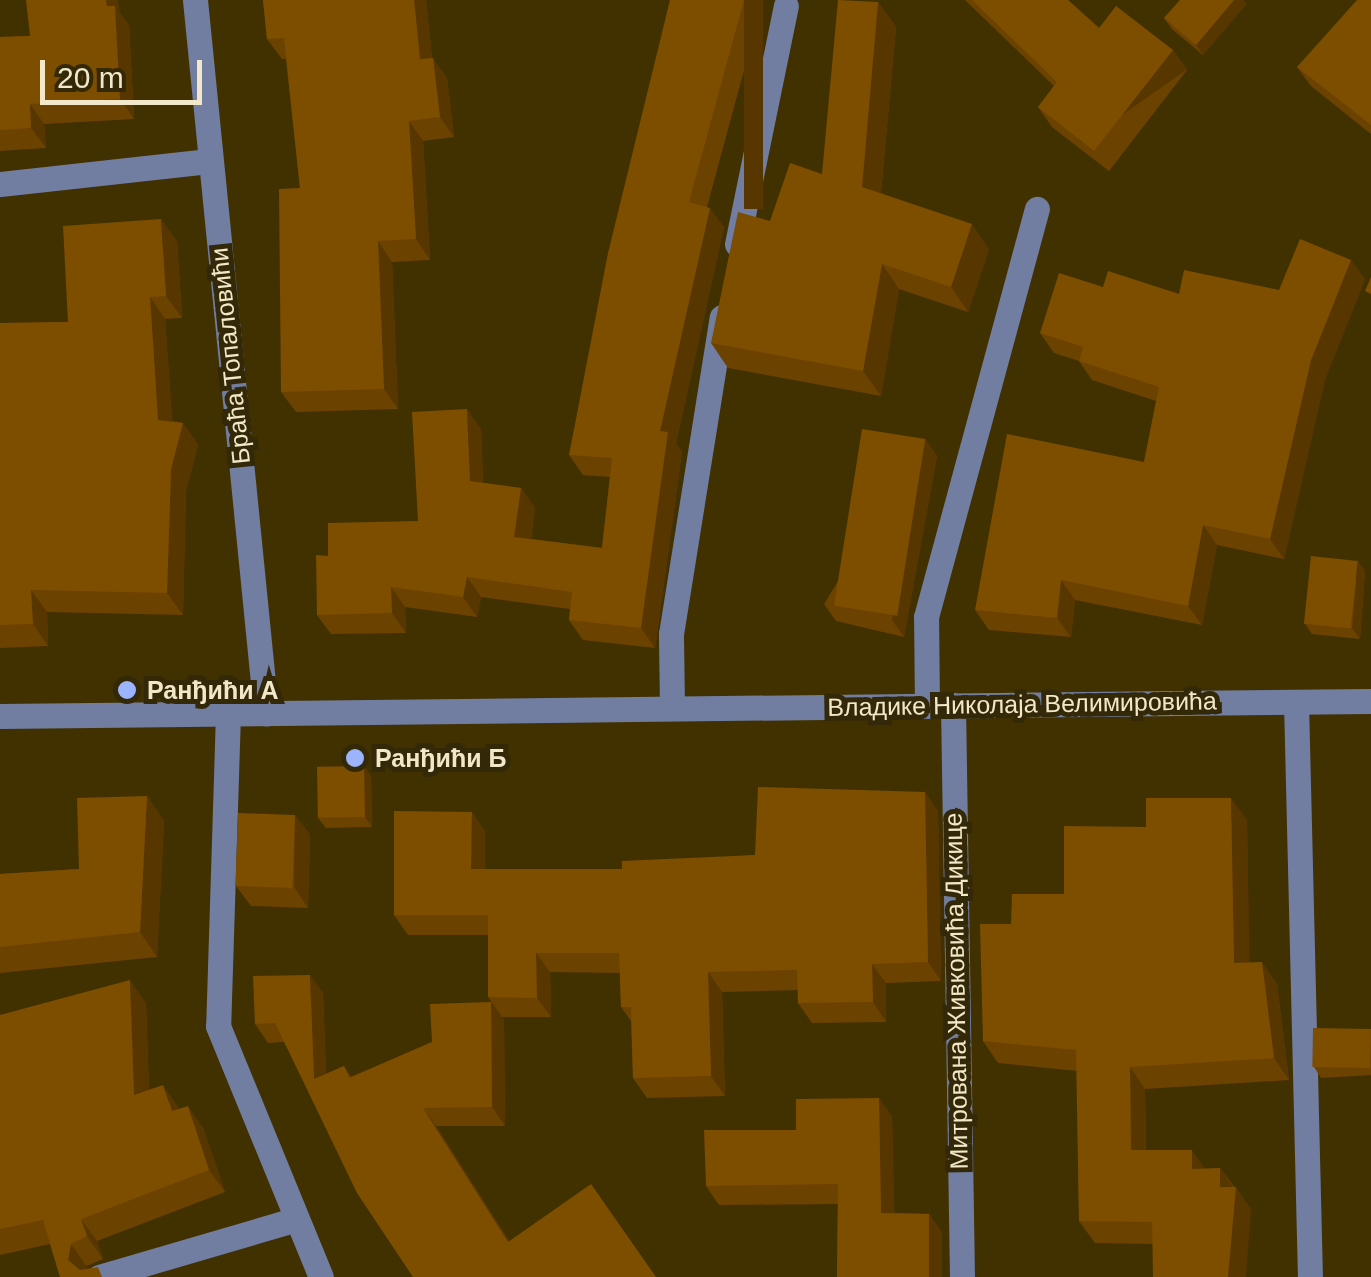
<!DOCTYPE html>
<meta charset="utf-8">
<style>
body{margin:0}
#map{position:relative;width:1371px;height:1277px;overflow:hidden;background:#413100;font-family:Helvetica,sans-serif}
div>[style]{position:absolute}
.minor>*{height:25px;margin:-12.5px;padding:0 12.5px;transform-origin:12.5px;border-radius:12.5px;background:#717ea2}
.wall>*{inset:0;background:#6c4200}
.shaded-wall>*{inset:0;background:#583600;transform-origin:0 0}
.building>*{inset:0;background:#7d4d00;transform-origin:0 0}
.dots>*{width:28px;height:28px;translate:-50% -50%;box-sizing:border-box;border:5px solid #332807;border-radius:50%}
span{translate:-50% -50%;white-space:nowrap;text-align:center;line-height:1.15;-webkit-text-stroke:10px #332807;paint-order:stroke}
.street-label{font-size:25px;color:#f2e7c8}
.poi-label{font-size:25px;color:#f2e7c8;font-weight:700}
.left{translate:0 -50%;text-align:left}
.scale{position:absolute;left:40px;top:60px;width:162px;height:45px;box-sizing:border-box;border:5px solid #f2e7c8;border-top:0;padding-left:12px;font-size:30px;line-height:35px;white-space:nowrap;color:#f2e7c8;-webkit-text-stroke:8px #332807;paint-order:stroke}
</style>
<div id="map">
<div class="minor">
<i style="left:195px;top:0;width:717px;rotate:84.31deg"></i>
<i style="left:0;top:184px;width:210px;rotate:-6.3deg"></i>
<i style="left:737px;top:244px;width:243px;rotate:-78.4deg"></i>
<i style="left:1296px;top:702px;width:575px;rotate:88.61deg"></i>
<i style="left:953px;top:705px;width:572px;rotate:89.1deg"></i>
<i style="left:927px;top:706px;width:89px;rotate:-90.6deg"></i>
<i style="left:926px;top:617px;width:423px;rotate:-74.8deg"></i>
<i style="left:672px;top:708px;width:74px;rotate:-90.8deg"></i>
<i style="left:671px;top:634px;width:321px;rotate:-80.9deg"></i>
<i style="left:228px;top:713px;width:313px;rotate:91.8deg"></i>
<i style="left:218px;top:1026px;width:271px;rotate:67.7deg"></i>
<i style="left:0;top:716px;width:1371px;rotate:-0.63deg"></i>
<i style="left:99px;top:1277px;width:200px;rotate:-16.3deg"></i>
</div>
<div class="wall">
<i style="clip-path:polygon(263px 0,426px 0,432px 58px,447px 78px,454px 137px,423px 141px,430px 260px,392px 262px,398px 409px,296px 412px,281px 392px,300px 188px,286px 59px,282px 59px,267px 39px)"></i>
<i style="clip-path:polygon(670px 0,763px 0,707px 207px,724px 227px,676px 443px,682px 452px,655px 648px,583px 640px,569px 620px,570px 609px,481px 597px,477px 617px,405px 607px,406px 633px,331px 634px,317px 615px,328px 556px,418px 521px,481px 429px,483px 483px,521px 488px,535px 508px,531px 539px,602px 548px,610px 477px,583px 475px,569px 455px)"></i>
<i style="clip-path:polygon(965px 0,1068px 0,1099px 28px,1173px 50px,1187px 70px,1109px 171px,1052px 127px,1038px 107px,1054px 86px)"></i>
<i style="clip-path:polygon(1180px 0,1243px 0,1246px 4px,1203px 55px,1172px 29px,1164px 18px)"></i>
<i style="clip-path:polygon(1371px 0,1371px 134px,1311px 86px,1297px 67px)"></i>
<i style="clip-path:polygon(878px 2px,896px 27px,881px 193px,989px 249px,968px 312px,899px 289px,881px 396px,728px 368px,711px 343px,822px 174px)"></i>
<i style="clip-path:polygon(120px 13px,129px 26px,134px 119px,44px 124px,46px 148px,0 151px,0 37px,30px 36px)"></i>
<i style="clip-path:polygon(177px 241px,182px 318px,165px 319px,172px 421px,183px 423px,198px 445px,186px 491px,183px 615px,47px 612px,48px 646px,0 648px,0 323px,68px 322px)"></i>
<i style="clip-path:polygon(1365px 279px,1325px 379px,1284px 559px,1217px 545px,1202px 625px,1075px 600px,1071px 637px,989px 630px,975px 610px,1144px 462px,1156px 401px,1092px 380px,1079px 361px,1054px 353px,1040px 333px,1103px 287px,1179px 294px,1279px 290px)"></i>
<i style="clip-path:polygon(925px 439px,937px 456px,904px 637px,836px 621px,824px 604px)"></i>
<i style="clip-path:polygon(1365px 571px,1360px 639px,1312px 634px,1305px 624px)"></i>
<i style="clip-path:polygon(364px 766px,371px 777px,372px 827px,326px 828px,318px 818px)"></i>
<i style="clip-path:polygon(925px 792px,938px 812px,941px 981px,886px 983px,886px 1022px,812px 1023px,798px 1003px,798px 990px,722px 992px,725px 1096px,647px 1098px,633px 1078px,631px 1021px,621px 1007px,620px 973px,550px 972px,551px 1017px,502px 1017px,488px 997px,488px 935px,408px 935px,394px 915px,485px 831px,485px 869px,622px 869px,755px 855px)"></i>
<i style="clip-path:polygon(147px 796px,164px 821px,157px 957px,0 973px,0 874px,79px 869px)"></i>
<i style="clip-path:polygon(295px 815px,310px 835px,308px 908px,251px 906px,236px 886px)"></i>
<i style="clip-path:polygon(1247px 820px,1249px 962px,1277px 984px,1289px 1080px,1145px 1089px,1146px 1150px,1205px 1169px,1220px 1168px,1251px 1209px,1152px 1244px,1095px 1243px,1079px 1221px,1077px 1071px,998px 1063px,983px 1041px,1011px 924px,1064px 894px,1146px 827px)"></i>
<i style="clip-path:polygon(323px 993px,326px 1074px,344px 1066px,351px 1077px,432px 1042px,491px 1002px,504px 1020px,505px 1126px,436px 1126px,509px 1241px,656px 1277px,413px 1277px,284px 1042px,268px 1043px,255px 1024px)"></i>
<i style="clip-path:polygon(146px 1003px,149px 1090px,179px 1109px,203px 1128px,225px 1192px,97px 1241px,103px 1259px,60px 1277px,50px 1244px,0 1255px,0 1015px)"></i>
<i style="clip-path:polygon(1371px 1029px,1371px 1075px,1321px 1078px,1314px 1067px)"></i>
<i style="clip-path:polygon(879px 1098px,892px 1117px,894px 1213px,929px 1214px,942px 1233px,942px 1277px,837px 1277px,838px 1204px,719px 1205px,706px 1186px,796px 1130px)"></i>
</div>
<div class="shaded-wall">
<i style="clip-path:polygon(106px 0,118px 0,120px 13px,129px 26px,134px 119px,120px 99px)"></i>
<i style="clip-path:polygon(414px 0,426px 0,434px 79px,420px 59px)"></i>
<i style="left:744px;top:0;width:19px;height:209px"></i>
<i style="clip-path:polygon(1234px 0,1243px 0,1246px 4px,1203px 55px,1196px 45px)"></i>
<i style="clip-path:polygon(878px 2px,896px 27px,879px 212px,862px 187px)"></i>
<i style="left:1173px;top:50px;width:24px;height:128px;rotate:55deg"></i>
<i style="clip-path:polygon(433px 58px,447px 78px,454px 137px,440px 117px)"></i>
<i style="clip-path:polygon(30px 104px,44px 124px,46px 148px,31px 128px)"></i>
<i style="clip-path:polygon(409px 121px,423px 141px,430px 260px,416px 239px)"></i>
<i style="clip-path:polygon(710px 208px,724px 227px,676px 443px,682px 452px,655px 648px,641px 628px,660px 431px)"></i>
<i style="clip-path:polygon(161px 219px,177px 241px,182px 318px,166px 296px)"></i>
<i style="clip-path:polygon(972px 224px,989px 249px,968px 312px,951px 287px)"></i>
<i style="clip-path:polygon(378px 241px,392px 262px,398px 409px,384px 389px)"></i>
<i style="clip-path:polygon(1351px 260px,1365px 279px,1325px 379px,1284px 559px,1270px 539px,1311px 360px)"></i>
<i style="clip-path:polygon(882px 264px,899px 289px,881px 396px,863px 371px)"></i>
<i style="clip-path:polygon(150px 297px,165px 319px,174px 441px,158px 420px)"></i>
<i style="clip-path:polygon(467px 409px,481px 429px,484px 501px,470px 481px)"></i>
<i style="clip-path:polygon(183px 423px,198px 445px,186px 491px,183px 615px,167px 593px,171px 469px)"></i>
<i style="clip-path:polygon(925px 439px,937px 456px,904px 637px,892px 620px)"></i>
<i style="clip-path:polygon(521px 488px,535px 508px,528px 557px,514px 537px)"></i>
<i style="clip-path:polygon(1203px 525px,1217px 545px,1202px 625px,1188px 606px)"></i>
<i style="clip-path:polygon(1358px 561px,1365px 571px,1360px 639px,1352px 628px)"></i>
<i style="clip-path:polygon(467px 577px,481px 597px,477px 617px,463px 597px)"></i>
<i style="clip-path:polygon(1061px 580px,1075px 600px,1071px 637px,1057px 618px)"></i>
<i style="clip-path:polygon(391px 587px,405px 607px,406px 633px,392px 613px)"></i>
<i style="clip-path:polygon(31px 590px,47px 612px,48px 646px,33px 624px)"></i>
<i style="clip-path:polygon(364px 766px,371px 777px,372px 827px,365px 817px)"></i>
<i style="clip-path:polygon(925px 792px,938px 812px,941px 981px,928px 962px)"></i>
<i style="clip-path:polygon(147px 796px,164px 821px,157px 957px,140px 932px)"></i>
<i style="clip-path:polygon(1231px 798px,1247px 820px,1250px 985px,1234px 963px)"></i>
<i style="clip-path:polygon(472px 812px,485px 831px,485px 888px,471px 869px)"></i>
<i style="clip-path:polygon(295px 815px,310px 835px,308px 908px,294px 887px)"></i>
<i style="clip-path:polygon(536px 953px,550px 972px,551px 1017px,537px 998px)"></i>
<i style="clip-path:polygon(1262px 962px,1277px 984px,1289px 1080px,1274px 1058px)"></i>
<i style="clip-path:polygon(872px 964px,886px 983px,886px 1022px,873px 1002px)"></i>
<i style="clip-path:polygon(708px 972px,722px 992px,725px 1096px,711px 1076px)"></i>
<i style="clip-path:polygon(310px 975px,323px 993px,327px 1098px,314px 1079px)"></i>
<i style="clip-path:polygon(130px 980px,146px 1003px,150px 1118px,134px 1095px)"></i>
<i style="clip-path:polygon(491px 1002px,504px 1020px,505px 1126px,492px 1107px)"></i>
<i style="clip-path:polygon(1130px 1067px,1145px 1089px,1146px 1172px,1131px 1150px)"></i>
<i style="clip-path:polygon(163px 1085px,179px 1108px,188px 1134px,172px 1111px)"></i>
<i style="clip-path:polygon(879px 1098px,892px 1117px,895px 1232px,881px 1213px)"></i>
<i style="clip-path:polygon(188px 1106px,203px 1128px,225px 1192px,209px 1170px)"></i>
<i style="clip-path:polygon(423px 1108px,436px 1126px,521px 1261px,508px 1242px)"></i>
<i style="clip-path:polygon(1192px 1150px,1207px 1172px,1192px 1169px)"></i>
<i style="clip-path:polygon(1220px 1168px,1235px 1190px,1236px 1187px,1251px 1209px,1246px 1277px,1228px 1277px,1220px 1187px)"></i>
<i style="clip-path:polygon(929px 1214px,942px 1233px,942px 1277px,929px 1277px)"></i>
<i style="clip-path:polygon(81px 1219px,97px 1241px,103px 1259px,87px 1236px)"></i>
<i style="clip-path:polygon(71px 1244px,87px 1267px,85px 1277px,68px 1260px)"></i>
</div>
<div class="building">
<i style="clip-path:polygon(26px 0,106px 0,107px 6px,115px 6px,120px 99px,30px 104px,31px 128px,0 130px,0 37px,30px 36px)"></i>
<i style="clip-path:polygon(263px 0,414px 0,420px 59px,433px 58px,440px 117px,409px 121px,416px 239px,378px 241px,384px 389px,281px 392px,279px 189px,300px 188px,284px 38px,267px 39px)"></i>
<i style="clip-path:polygon(670px 0,744px 0,689px 202px,710px 208px,660px 431px,668px 432px,641px 628px,569px 620px,572px 592px,467px 577px,463px 597px,391px 587px,392px 613px,317px 615px,316px 555px,328px 556px,328px 523px,418px 521px,412px 412px,467px 409px,470px 481px,521px 488px,514px 537px,602px 548px,612px 458px,569px 455px,608px 253px)"></i>
<i style="clip-path:polygon(838px 0,878px 2px,862px 187px,972px 224px,951px 287px,882px 264px,863px 371px,711px 343px,738px 212px,770px 221px,790px 163px,822px 174px)"></i>
<i style="clip-path:polygon(972px 0,1068px 0,1099px 28px,1116px 6px,1173px 50px,1094px 151px,1038px 107px,1057px 82px)"></i>
<i style="clip-path:polygon(1180px 0,1234px 0,1196px 45px,1164px 18px)"></i>
<i style="clip-path:polygon(1357px 0,1371px 0,1371px 125px,1297px 67px)"></i>
<i style="clip-path:polygon(161px 219px,166px 296px,150px 297px,158px 420px,183px 423px,171px 469px,167px 593px,31px 590px,33px 624px,0 625px,0 323px,68px 322px,63px 226px)"></i>
<i style="clip-path:polygon(1300px 239px,1351px 260px,1311px 360px,1270px 539px,1203px 525px,1188px 606px,1061px 580px,1057px 618px,975px 610px,1007px 434px,1144px 462px,1159px 387px,1079px 361px,1083px 347px,1040px 333px,1059px 273px,1103px 287px,1108px 271px,1179px 294px,1184px 270px,1279px 290px)"></i>
<i style="clip-path:polygon(1371px 277px,1371px 294px,1365px 291px)"></i>
<i style="left:862px;top:429px;width:64px;height:179px;rotate:9deg"></i>
<i style="left:1311px;top:556px;width:47px;height:68px;rotate:6deg"></i>
<i style="left:364px;top:766px;width:51px;height:47px;rotate:89deg"></i>
<i style="clip-path:polygon(758px 787px,925px 792px,928px 962px,872px 964px,873px 1002px,798px 1003px,797px 970px,708px 972px,711px 1076px,633px 1078px,631px 1007px,621px 1007px,619px 953px,536px 953px,537px 998px,488px 997px,488px 915px,394px 915px,394px 811px,472px 812px,471px 869px,622px 869px,622px 861px,755px 855px)"></i>
<i style="clip-path:polygon(147px 796px,140px 932px,0 947px,0 874px,79px 869px,77px 798px)"></i>
<i style="clip-path:polygon(1146px 798px,1231px 798px,1234px 963px,1262px 962px,1274px 1058px,1130px 1067px,1131px 1150px,1192px 1150px,1192px 1169px,1220px 1168px,1220px 1187px,1236px 1187px,1228px 1277px,1153px 1277px,1152px 1222px,1079px 1221px,1076px 1050px,983px 1041px,980px 924px,1011px 924px,1012px 894px,1064px 894px,1064px 826px,1146px 827px)"></i>
<i style="left:238px;top:813px;width:57px;height:73px;rotate:2deg"></i>
<i style="clip-path:polygon(310px 975px,314px 1079px,344px 1066px,349px 1078px,432px 1042px,430px 1004px,491px 1002px,492px 1107px,423px 1108px,508px 1242px,591px 1184px,656px 1277px,413px 1277px,357px 1193px,275px 1023px,255px 1024px,253px 976px)"></i>
<i style="clip-path:polygon(130px 980px,134px 1095px,163px 1085px,172px 1111px,188px 1106px,209px 1170px,81px 1219px,87px 1236px,71px 1244px,68px 1260px,80px 1270px,98px 1267px,102px 1277px,60px 1277px,43px 1220px,0 1229px,0 1015px)"></i>
<i style="left:1313px;top:1028px;width:58px;height:39px;rotate:1deg"></i>
<i style="clip-path:polygon(879px 1098px,881px 1213px,929px 1214px,929px 1277px,837px 1277px,838px 1184px,706px 1186px,704px 1130px,796px 1130px,796px 1099px)"></i>
</div>
<div class="dots">
<i style="left:127px;top:690px;background:#9cb4fd"></i>
<i style="left:355px;top:758px;background:#9cb4fd"></i>
</div>
<div class="street-label">
<span style="left:230px;top:356px;rotate:-96deg">Браћа Топаловићи</span>
<span style="left:1022px;top:704px;rotate:-1deg">Владике Николаја Велимировића</span>
<span style="left:956px;top:991px;rotate:-91deg">Митрована Живковића Дикице</span>
</div>
<div class="poi-label">
<span class="left" style="left:147px;top:690px">Ранђићи А</span>
<span class="left" style="left:375px;top:758px">Ранђићи Б</span>
</div>
<div class="scale">20 m</div>
</div>
